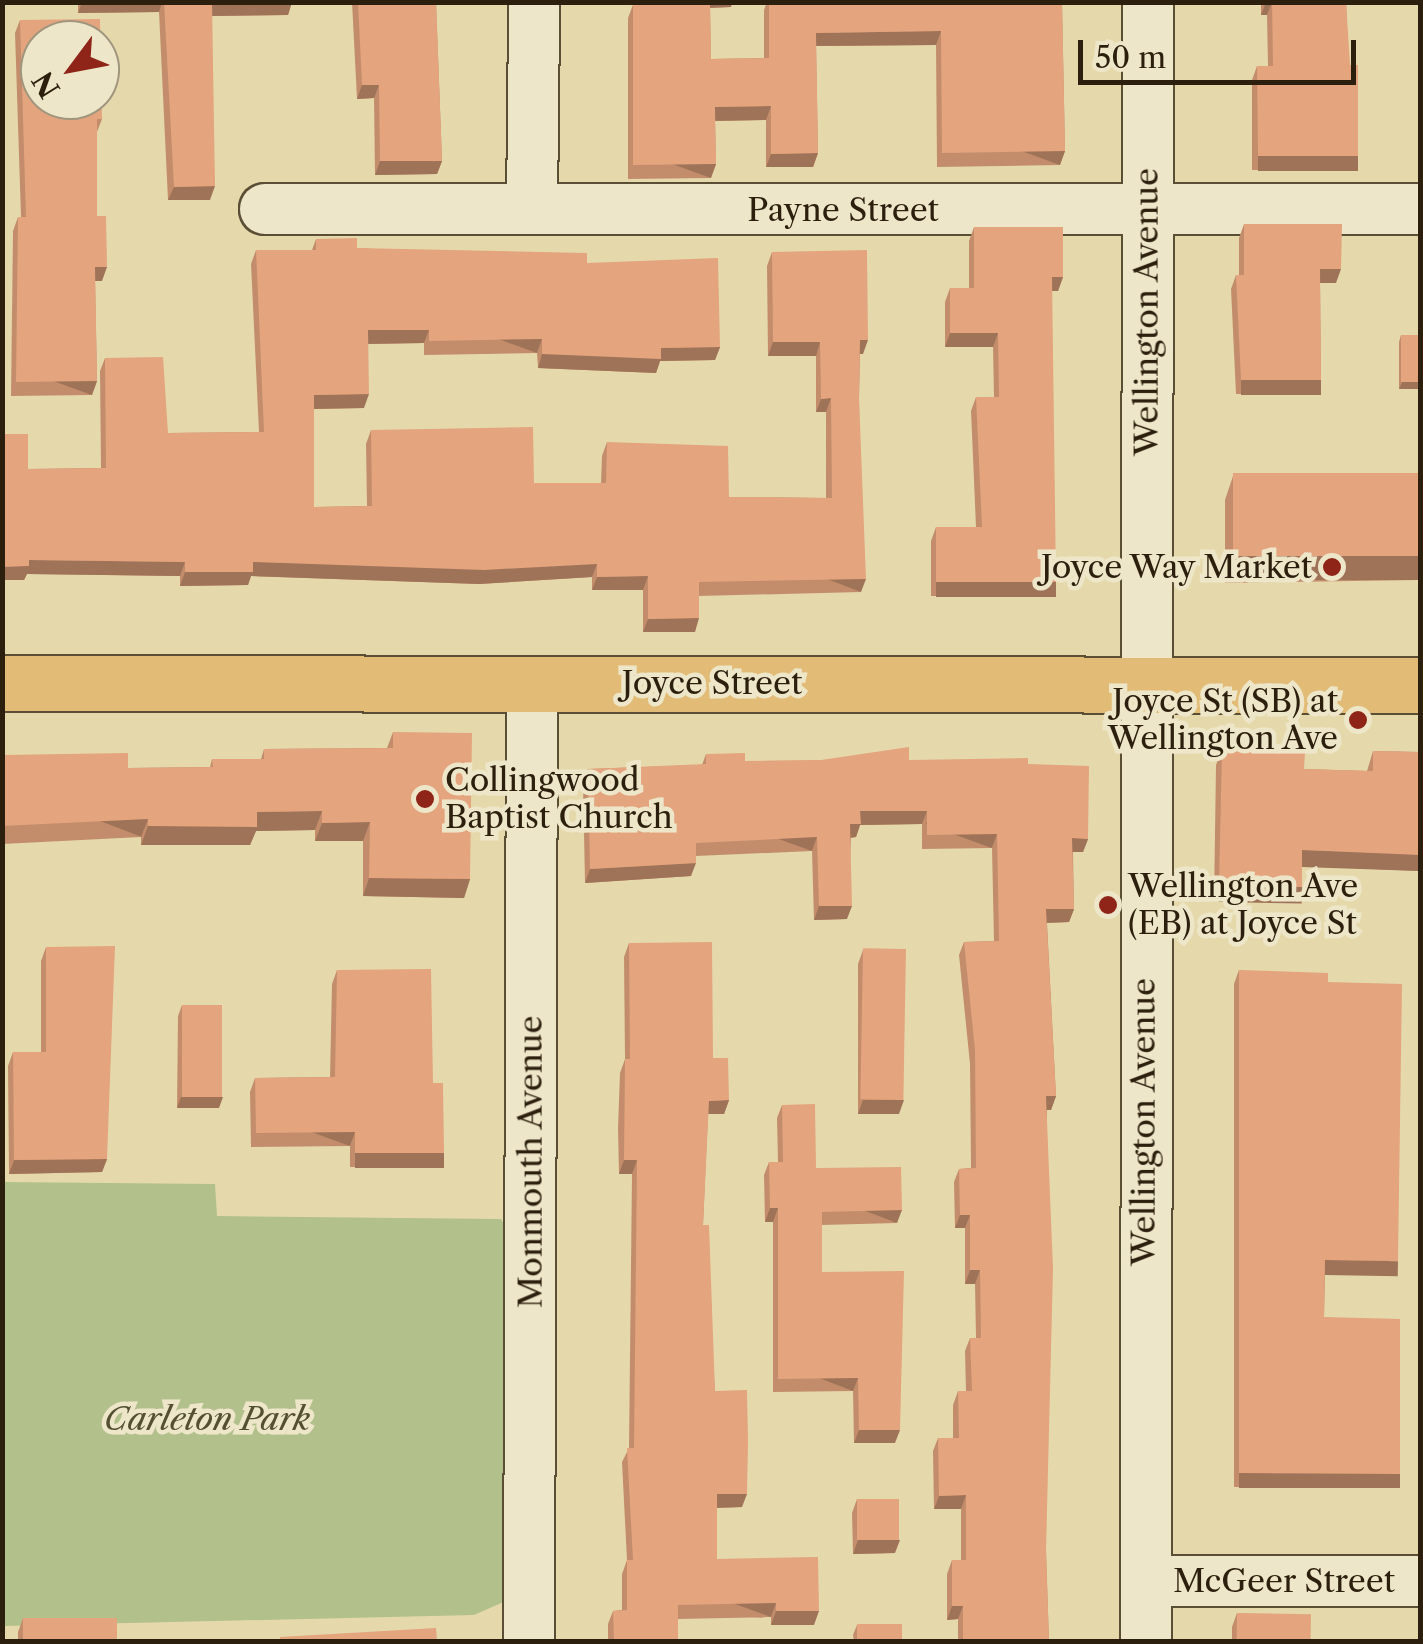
<!DOCTYPE html>
<style>
body{margin:0}
#map{position:relative;width:1423px;height:1644px;overflow:hidden;background:#e5d9ac;font-family:"Libre Caslon Text",serif}
div>[style]{position:absolute}
.green>*{inset:0;background:#b2c08c}
.roads{filter:drop-shadow(2px 0 #5a4e35) drop-shadow(-2px 0 #5a4e35) drop-shadow(0 2px #5a4e35) drop-shadow(0 -2px #5a4e35)}
.minor>*{height:50px;margin:-25px;padding:0 25px;transform-origin:25px;border-radius:25px;background:#eee6c9}
.major>*{height:55px;margin:-27.5px;padding:0 27.5px;transform-origin:27.5px;border-radius:27.5px;background:#e2bc76}
.wall>*{inset:0;background:#c38d6c}
.shaded-wall>*{inset:0;background:#9f7358;transform-origin:0 0}
.building>*{inset:0;background:#e3a47e;transform-origin:0 0}
.dots>*{width:28px;height:28px;translate:-50% -50%;box-sizing:border-box;border:5px solid #eee6c9;border-radius:50%}
span{translate:-50% -50%;white-space:nowrap;text-align:center;line-height:1.15;-webkit-text-stroke:9px #eee6c9;paint-order:stroke}
.street-label{font-size:32px;color:#2c1f0d}
.poi-label{font-size:32px;color:#2c1f0d}
.right{translate:-100% -50%;text-align:right}
.left{translate:0 -50%;text-align:left}
.park-label{font-size:32px;color:#544f33;font-style:italic}
.frame{position:absolute;inset:0;border:5px solid #2c1f0d;pointer-events:none}
.north{position:absolute;left:20px;top:20px;width:100px;height:100px;box-sizing:border-box;background:#eee6c9;border:2px solid #a0967e;border-radius:50%;rotate:238deg;font-size:28px;font-weight:700;line-height:40px;text-align:center;color:#2c1f0d}
.north::after{content:'';display:block;margin:auto;width:35px;height:45px;background:#8f2418;clip-path:polygon(50% 0,100% 100%,50% 72%,0 100%)}
.scale{position:absolute;left:1078px;top:40px;width:278px;height:45px;box-sizing:border-box;border:5px solid #2c1f0d;border-top:0;padding-left:12px;font-size:30px;line-height:35px;white-space:nowrap;color:#2c1f0d;-webkit-text-stroke:8px #eee6c9;paint-order:stroke}
</style>
<div id="map">
<div class="green">
<i style="clip-path:polygon(2px 1182px,215px 1184px,217px 1216px,501px 1219px,508px 1231px,508px 1600px,474px 1615px,3px 1626px)"></i>
</div>
<div class="roads">
<div class="minor">
<i style="left:265px;top:209px;width:1155px"></i>
<i style="left:532px;top:209px;width:207px;rotate:-89.4deg"></i>
<i style="left:1147px;top:1581px;width:273px"></i>
<i style="left:529px;top:1642px;width:959px;rotate:-89.82deg"></i>
<i style="left:1146px;top:1642px;width:1640px;rotate:-89.93deg"></i>
</div>
<div class="major">
<i style="left:2px;top:683px;width:1418px;rotate:0.08deg"></i>
</div>
</div>
<div class="wall">
<i style="clip-path:polygon(78px 2px,292px 2px,288px 15px,212px 16px,210px 200px,168px 200px,159px 12px,78px 13px)"></i>
<i style="clip-path:polygon(352px 2px,436px 2px,442px 161px,437px 174px,375px 175px,374px 98px,357px 99px)"></i>
<i style="clip-path:polygon(634px 2px,732px 2px,731px 7px,710px 8px,711px 59px,764px 58px,764px 10px,767px 2px,1062px 2px,1065px 151px,1060px 165px,937px 167px,936px 45px,816px 46px,818px 153px,813px 167px,766px 167px,766px 120px,715px 121px,716px 164px,711px 178px,628px 179px,628px 18px)"></i>
<i style="clip-path:polygon(1261px 2px,1346px 2px,1353px 170px,1252px 170px,1252px 80px,1257px 66px,1268px 66px,1267px 15px,1261px 15px)"></i>
<i style="clip-path:polygon(20px 20px,102px 119px,97px 132px,97px 216px,102px 281px,95px 281px,97px 381px,92px 395px,11px 396px,13px 231px,18px 217px,21px 217px,15px 33px)"></i>
<i style="clip-path:polygon(1244px 224px,1336px 283px,1320px 283px,1321px 380px,1316px 394px,1236px 394px,1231px 289px,1236px 275px,1239px 275px,1239px 238px)"></i>
<i style="clip-path:polygon(974px 227px,1063px 277px,1058px 291px,1052px 291px,1051px 596px,931px 596px,931px 541px,936px 527px,976px 527px,971px 411px,976px 397px,994px 397px,993px 347px,945px 347px,945px 302px,950px 288px,969px 288px,969px 241px)"></i>
<i style="clip-path:polygon(316px 239px,357px 248px,587px 263px,720px 347px,715px 360px,660px 361px,656px 373px,538px 368px,537px 353px,424px 355px,424px 343px,368px 344px,364px 408px,314px 409px,314px 507px,367px 506px,366px 444px,371px 430px,534px 483px,601px 483px,602px 456px,607px 442px,729px 497px,826px 498px,826px 412px,816px 412px,816px 356px,768px 356px,767px 266px,772px 252px,863px 354px,860px 354px,859px 398px,861px 592px,699px 596px,695px 632px,643px 632px,643px 590px,592px 590px,592px 577px,479px 584px,251px 576px,248px 585px,180px 586px,180px 576px,27px 574px,24px 580px,2px 580px,2px 434px,28px 469px,101px 468px,100px 371px,105px 358px,168px 433px,259px 432px,251px 264px,256px 250px,312px 250px)"></i>
<i style="clip-path:polygon(1401px 335px,1420px 335px,1420px 389px,1399px 389px,1399px 342px)"></i>
<i style="clip-path:polygon(1420px 473px,1420px 580px,1225px 583px,1225px 500px,1233px 476px)"></i>
<i style="clip-path:polygon(393px 732px,470px 879px,464px 898px,363px 896px,363px 841px,315px 841px,315px 830px,256px 831px,250px 845px,141px 845px,141px 837px,2px 844px,2px 755px,128px 768px,210px 767px,212px 759px,261px 759px,264px 749px,387px 748px)"></i>
<i style="clip-path:polygon(1222px 749px,1304px 769px,1367px 771px,1373px 751px,1420px 752px,1420px 871px,1302px 866px,1296px 903px,1214px 901px,1216px 765px)"></i>
<i style="clip-path:polygon(706px 754px,745px 761px,909px 760px,1028px 764px,1088px 839px,1083px 852px,1073px 852px,1074px 909px,1069px 922px,1047px 923px,1056px 1096px,1051px 1110px,1047px 1110px,1046px 1551px,1049px 1642px,958px 1642px,958px 1619px,947px 1620px,947px 1574px,952px 1560px,961px 1560px,961px 1509px,934px 1509px,933px 1451px,938px 1438px,953px 1438px,953px 1405px,958px 1391px,966px 1391px,965px 1351px,970px 1338px,976px 1338px,975px 1284px,965px 1284px,965px 1228px,955px 1228px,954px 1182px,959px 1169px,971px 1168px,970px 1064px,959px 955px,964px 942px,994px 941px,992px 848px,922px 849px,922px 824px,860px 825px,856px 837px,851px 838px,847px 919px,814px 920px,812px 851px,696px 856px,691px 876px,585px 883px,583px 783px,588px 769px,702px 765px)"></i>
<i style="clip-path:polygon(629px 943px,713px 1058px,729px 1100px,724px 1114px,708px 1114px,703px 1225px,715px 1391px,742px 1507px,717px 1508px,717px 1559px,814px 1625px,771px 1625px,771px 1617px,678px 1619px,678px 1642px,608px 1642px,608px 1624px,613px 1611px,622px 1610px,622px 1574px,627px 1560px,622px 1462px,629px 1448px,632px 1174px,619px 1174px,618px 1128px,620px 1073px,625px 1059px,624px 957px)"></i>
<i style="clip-path:polygon(46px 947px,107px 1159px,102px 1172px,9px 1174px,8px 1066px,13px 1052px,41px 1052px,41px 961px)"></i>
<i style="clip-path:polygon(863px 950px,899px 1114px,858px 1114px,858px 964px)"></i>
<i style="clip-path:polygon(337px 970px,433px 1083px,439px 1167px,350px 1167px,350px 1146px,251px 1147px,250px 1092px,255px 1078px,330px 1077px,332px 984px)"></i>
<i style="clip-path:polygon(1239px 970px,1328px 982px,1392px 1275px,1325px 1274px,1324px 1317px,1395px 1488px,1234px 1487px,1234px 984px)"></i>
<i style="clip-path:polygon(182px 1005px,219px 1108px,177px 1108px,178px 1016px)"></i>
<i style="clip-path:polygon(782px 1105px,816px 1168px,897px 1223px,822px 1225px,822px 1272px,895px 1443px,854px 1443px,853px 1391px,773px 1392px,773px 1222px,765px 1222px,764px 1175px,769px 1162px,778px 1162px,777px 1118px)"></i>
<i style="clip-path:polygon(857px 1499px,895px 1553px,853px 1554px,852px 1513px)"></i>
<i style="clip-path:polygon(1237px 1613px,1312px 1642px,1232px 1642px,1232px 1627px)"></i>
<i style="clip-path:polygon(23px 1618px,116px 1642px,18px 1642px,18px 1632px)"></i>
<i style="clip-path:polygon(857px 1625px,902px 1642px,854px 1642px,853px 1635px)"></i>
</div>
<div class="shaded-wall">
<i style="clip-path:polygon(82px 2px,162px 2px,159px 12px,78px 13px)"></i>
<i style="clip-path:polygon(212px 2px,292px 2px,288px 15px,207px 16px)"></i>
<i style="clip-path:polygon(707px 2px,732px 2px,731px 7px,705px 8px)"></i>
<i style="clip-path:polygon(1266px 2px,1272px 2px,1267px 15px,1261px 15px)"></i>
<i style="clip-path:polygon(941px 31px,936px 45px,811px 46px,816px 33px)"></i>
<i style="clip-path:polygon(362px 85px,379px 85px,374px 98px,357px 99px)"></i>
<i style="clip-path:polygon(771px 106px,766px 120px,710px 121px,715px 107px)"></i>
<i style="left:1065px;top:151px;width:15px;height:123px;rotate:110deg"></i>
<i style="clip-path:polygon(818px 153px,813px 167px,766px 167px,771px 154px)"></i>
<i style="left:1258px;top:156px;width:100px;height:15px"></i>
<i style="clip-path:polygon(380px 161px,442px 161px,437px 174px,375px 175px)"></i>
<i style="left:716px;top:164px;width:15px;height:83px;rotate:110deg"></i>
<i style="clip-path:polygon(215px 186px,210px 200px,168px 200px,174px 187px)"></i>
<i style="clip-path:polygon(95px 267px,107px 267px,102px 281px,90px 281px)"></i>
<i style="clip-path:polygon(1320px 269px,1341px 269px,1336px 283px,1315px 283px)"></i>
<i style="clip-path:polygon(1052px 277px,1063px 277px,1058px 291px,1046px 291px)"></i>
<i style="clip-path:polygon(368px 330px,429px 330px,424px 343px,363px 344px)"></i>
<i style="clip-path:polygon(950px 333px,998px 333px,993px 347px,945px 347px)"></i>
<i style="left:542px;top:339px;width:15px;height:113px;rotate:110deg"></i>
<i style="clip-path:polygon(860px 340px,868px 340px,863px 354px,856px 354px)"></i>
<i style="clip-path:polygon(773px 342px,820px 342px,816px 356px,768px 356px)"></i>
<i style="clip-path:polygon(720px 347px,715px 360px,660px 361px,656px 373px,538px 368px,542px 354px,661px 348px)"></i>
<i style="left:1241px;top:380px;width:80px;height:15px"></i>
<i style="left:97px;top:381px;width:15px;height:81px;rotate:110deg"></i>
<i style="clip-path:polygon(1402px 382px,1420px 382px,1420px 389px,1399px 389px)"></i>
<i style="clip-path:polygon(369px 394px,364px 408px,309px 409px,314px 395px)"></i>
<i style="clip-path:polygon(831px 398px,826px 412px,816px 412px,821px 399px)"></i>
<i style="left:1420px;top:556px;width:24px;height:186px;rotate:90deg"></i>
<i style="clip-path:polygon(29px 560px,185px 562px,180px 576px,27px 574px,24px 580px,2px 580px,2px 567px)"></i>
<i style="clip-path:polygon(253px 562px,597px 564px,592px 577px,479px 584px,251px 576px,248px 585px,180px 586px,185px 572px)"></i>
<i style="clip-path:polygon(648px 576px,643px 590px,592px 590px,597px 577px)"></i>
<i style="left:866px;top:579px;width:14px;height:167px;rotate:111deg"></i>
<i style="left:936px;top:582px;width:120px;height:15px"></i>
<i style="clip-path:polygon(699px 618px,695px 632px,643px 632px,648px 619px)"></i>
<i style="clip-path:polygon(322px 811px,315px 830px,256px 831px,250px 845px,141px 845px,148px 826px,257px 812px)"></i>
<i style="clip-path:polygon(860px 811px,927px 811px,922px 824px,860px 825px,856px 837px,845px 838px,850px 824px)"></i>
<i style="left:148px;top:819px;width:19px;height:146px;rotate:111deg"></i>
<i style="clip-path:polygon(370px 822px,363px 841px,315px 841px,322px 823px)"></i>
<i style="left:997px;top:834px;width:15px;height:70px;rotate:110deg"></i>
<i style="left:817px;top:837px;width:15px;height:121px;rotate:110deg"></i>
<i style="clip-path:polygon(1072px 838px,1088px 839px,1083px 852px,1068px 852px)"></i>
<i style="left:1302px;top:850px;width:118px;height:17px;rotate:2deg"></i>
<i style="clip-path:polygon(696px 863px,691px 876px,585px 883px,590px 869px)"></i>
<i style="clip-path:polygon(369px 878px,470px 879px,464px 898px,363px 896px)"></i>
<i style="left:1219px;top:885px;width:83px;height:17px;rotate:1deg"></i>
<i style="clip-path:polygon(819px 906px,852px 906px,847px 919px,814px 920px)"></i>
<i style="clip-path:polygon(1046px 909px,1074px 909px,1069px 922px,1042px 923px)"></i>
<i style="clip-path:polygon(1046px 1096px,1056px 1096px,1051px 1110px,1041px 1110px)"></i>
<i style="clip-path:polygon(181px 1097px,223px 1097px,219px 1108px,177px 1108px)"></i>
<i style="clip-path:polygon(729px 1100px,724px 1114px,704px 1114px,709px 1101px)"></i>
<i style="clip-path:polygon(863px 1100px,904px 1100px,899px 1114px,858px 1114px)"></i>
<i style="left:355px;top:1132px;width:15px;height:99px;rotate:110deg"></i>
<i style="left:355px;top:1153px;width:89px;height:15px"></i>
<i style="clip-path:polygon(107px 1159px,102px 1172px,9px 1174px,14px 1160px)"></i>
<i style="clip-path:polygon(624px 1160px,637px 1160px,632px 1174px,619px 1174px)"></i>
<i style="clip-path:polygon(770px 1208px,778px 1208px,773px 1222px,765px 1222px)"></i>
<i style="left:902px;top:1210px;width:14px;height:80px;rotate:111deg"></i>
<i style="clip-path:polygon(960px 1215px,970px 1215px,965px 1228px,955px 1228px)"></i>
<i style="left:1325px;top:1260px;width:73px;height:15px;rotate:1deg"></i>
<i style="clip-path:polygon(970px 1270px,980px 1270px,975px 1284px,965px 1284px)"></i>
<i style="left:858px;top:1378px;width:14px;height:80px;rotate:111deg"></i>
<i style="clip-path:polygon(859px 1430px,900px 1430px,895px 1443px,854px 1443px)"></i>
<i style="left:1239px;top:1473px;width:161px;height:15px"></i>
<i style="clip-path:polygon(717px 1494px,747px 1494px,742px 1507px,712px 1508px)"></i>
<i style="clip-path:polygon(966px 1495px,961px 1509px,934px 1509px,939px 1496px)"></i>
<i style="clip-path:polygon(858px 1540px,900px 1540px,895px 1553px,853px 1554px)"></i>
<i style="left:776px;top:1603px;width:15px;height:98px;rotate:110deg"></i>
<i style="clip-path:polygon(952px 1606px,963px 1606px,958px 1619px,947px 1620px)"></i>
<i style="clip-path:polygon(776px 1611px,819px 1611px,814px 1625px,771px 1625px)"></i>
</div>
<div class="building">
<i style="clip-path:polygon(164px 2px,212px 2px,215px 186px,174px 187px)"></i>
<i style="clip-path:polygon(358px 2px,436px 2px,442px 161px,380px 161px,379px 85px,362px 85px)"></i>
<i style="clip-path:polygon(639px 2px,710px 2px,711px 59px,769px 58px,769px 2px,1062px 2px,1065px 151px,942px 153px,941px 31px,816px 33px,818px 153px,771px 154px,771px 106px,715px 107px,716px 164px,633px 165px,633px 5px,639px 5px)"></i>
<i style="clip-path:polygon(1272px 2px,1346px 2px,1350px 65px,1358px 65px,1358px 156px,1258px 156px,1257px 66px,1273px 66px)"></i>
<i style="clip-path:polygon(evenodd,100px 19px,102px 119px,97px 119px,97px 216px,106px 216px,107px 267px,95px 267px,97px 381px,16px 382px,18px 217px,26px 217px,20px 20px,100px 19px,40px 40px,100px 40px,100px 100px,40px 100px,40px 40px)"></i>
<i style="clip-path:polygon(1244px 224px,1342px 224px,1341px 269px,1320px 269px,1321px 380px,1241px 380px,1236px 275px,1244px 275px)"></i>
<i style="clip-path:polygon(974px 227px,1063px 227px,1063px 277px,1052px 277px,1056px 582px,936px 582px,936px 527px,982px 527px,976px 397px,999px 397px,998px 333px,950px 333px,950px 288px,974px 288px)"></i>
<i style="clip-path:polygon(357px 238px,357px 248px,587px 253px,587px 263px,718px 258px,720px 347px,661px 348px,661px 359px,542px 354px,542px 339px,429px 341px,429px 330px,368px 330px,369px 394px,314px 395px,314px 507px,372px 506px,371px 430px,533px 427px,534px 483px,606px 483px,607px 442px,728px 446px,729px 497px,832px 498px,831px 398px,821px 399px,820px 342px,773px 342px,772px 252px,867px 250px,868px 340px,860px 340px,859px 398px,866px 579px,699px 582px,699px 618px,648px 619px,648px 576px,597px 577px,597px 564px,484px 570px,253px 562px,253px 572px,185px 572px,185px 562px,29px 560px,29px 566px,2px 567px,2px 434px,28px 434px,28px 469px,106px 468px,105px 358px,163px 357px,168px 433px,264px 432px,256px 250px,316px 250px,316px 239px)"></i>
<i style="left:1401px;top:335px;width:19px;height:47px"></i>
<i style="left:1420px;top:473px;width:83px;height:187px;rotate:90deg"></i>
<i style="clip-path:polygon(393px 732px,472px 733px,470px 879px,369px 878px,370px 822px,322px 823px,322px 811px,257px 812px,257px 827px,148px 826px,148px 819px,2px 826px,2px 755px,128px 753px,128px 768px,213px 767px,212px 759px,264px 759px,264px 749px,393px 748px)"></i>
<i style="clip-path:polygon(909px 747px,909px 760px,1028px 758px,1028px 764px,1089px 766px,1088px 839px,1072px 838px,1074px 909px,1046px 909px,1056px 1096px,1046px 1096px,1053px 1269px,1046px 1551px,1049px 1642px,963px 1642px,963px 1606px,952px 1606px,952px 1560px,966px 1560px,966px 1495px,939px 1496px,938px 1438px,959px 1438px,958px 1391px,972px 1391px,970px 1338px,981px 1338px,980px 1270px,970px 1270px,970px 1215px,960px 1215px,959px 1169px,976px 1168px,975px 1050px,964px 942px,999px 941px,997px 834px,927px 835px,927px 811px,860px 811px,861px 824px,850px 824px,852px 906px,819px 906px,817px 837px,696px 843px,696px 863px,590px 869px,588px 769px,706px 764px,706px 754px,745px 753px,745px 761px,821px 760px)"></i>
<i style="clip-path:polygon(1222px 749px,1305px 752px,1304px 769px,1373px 771px,1373px 751px,1420px 752px,1420px 855px,1302px 850px,1302px 887px,1219px 885px)"></i>
<i style="clip-path:polygon(712px 942px,713px 1058px,728px 1058px,729px 1100px,709px 1101px,703px 1225px,709px 1225px,715px 1391px,747px 1390px,748px 1440px,747px 1494px,717px 1494px,717px 1559px,818px 1557px,819px 1611px,776px 1611px,776px 1603px,678px 1605px,678px 1642px,614px 1642px,613px 1611px,627px 1610px,627px 1560px,633px 1560px,627px 1448px,634px 1448px,637px 1160px,624px 1160px,625px 1059px,630px 1059px,629px 943px)"></i>
<i style="clip-path:polygon(115px 946px,107px 1159px,14px 1160px,13px 1052px,46px 1052px,46px 947px)"></i>
<i style="left:906px;top:949px;width:151px;height:43px;rotate:91deg"></i>
<i style="clip-path:polygon(431px 969px,433px 1083px,443px 1083px,444px 1153px,355px 1153px,355px 1132px,256px 1133px,255px 1078px,335px 1077px,337px 970px)"></i>
<i style="clip-path:polygon(1239px 970px,1328px 973px,1328px 982px,1402px 984px,1398px 1261px,1325px 1260px,1324px 1317px,1400px 1319px,1400px 1474px,1239px 1473px)"></i>
<i style="left:182px;top:1005px;width:40px;height:92px"></i>
<i style="clip-path:polygon(815px 1104px,816px 1168px,901px 1167px,902px 1210px,822px 1212px,822px 1272px,904px 1271px,900px 1430px,859px 1430px,858px 1378px,778px 1379px,778px 1208px,770px 1208px,769px 1162px,783px 1162px,782px 1105px)"></i>
<i style="left:857px;top:1499px;width:42px;height:41px"></i>
<i style="left:1237px;top:1613px;width:74px;height:29px;rotate:1deg"></i>
<i style="left:23px;top:1618px;width:94px;height:24px"></i>
<i style="left:902px;top:1624px;width:18px;height:45px;rotate:90deg"></i>
<i style="clip-path:polygon(436px 1628px,437px 1642px,280px 1642px,280px 1637px)"></i>
</div>
<div class="dots">
<i style="left:1332px;top:567px;background:#8f2418"></i>
<i style="left:1358px;top:720px;background:#8f2418"></i>
<i style="left:425px;top:799px;background:#8f2418"></i>
<i style="left:1108px;top:905px;background:#8f2418"></i>
</div>
<div class="street-label">
<span style="left:843px;top:210px">Payne Street</span>
<span style="left:1147px;top:312px;rotate:-90deg">Wellington Avenue</span>
<span style="left:712px;top:683px">Joyce Street</span>
<span style="left:1144px;top:1122px;rotate:-90deg">Wellington Avenue</span>
<span style="left:531px;top:1162px;rotate:-90deg">Monmouth Avenue</span>
<span style="left:1284px;top:1581px">McGeer Street</span>
</div>
<div class="poi-label">
<span class="right" style="left:1312px;top:567px">Joyce Way Market</span>
<span class="right" style="left:1338px;top:720px">Joyce St (SB) at<br>Wellington Ave</span>
<span class="left" style="left:445px;top:799px">Collingwood<br>Baptist Church</span>
<span class="left" style="left:1128px;top:905px">Wellington Ave<br>(EB) at Joyce St</span>
</div>
<div class="park-label">
<span style="left:207px;top:1419px">Carleton Park</span>
</div>
<div class="frame"></div>
<div class="north">N</div>
<div class="scale">50 m</div>
</div>
